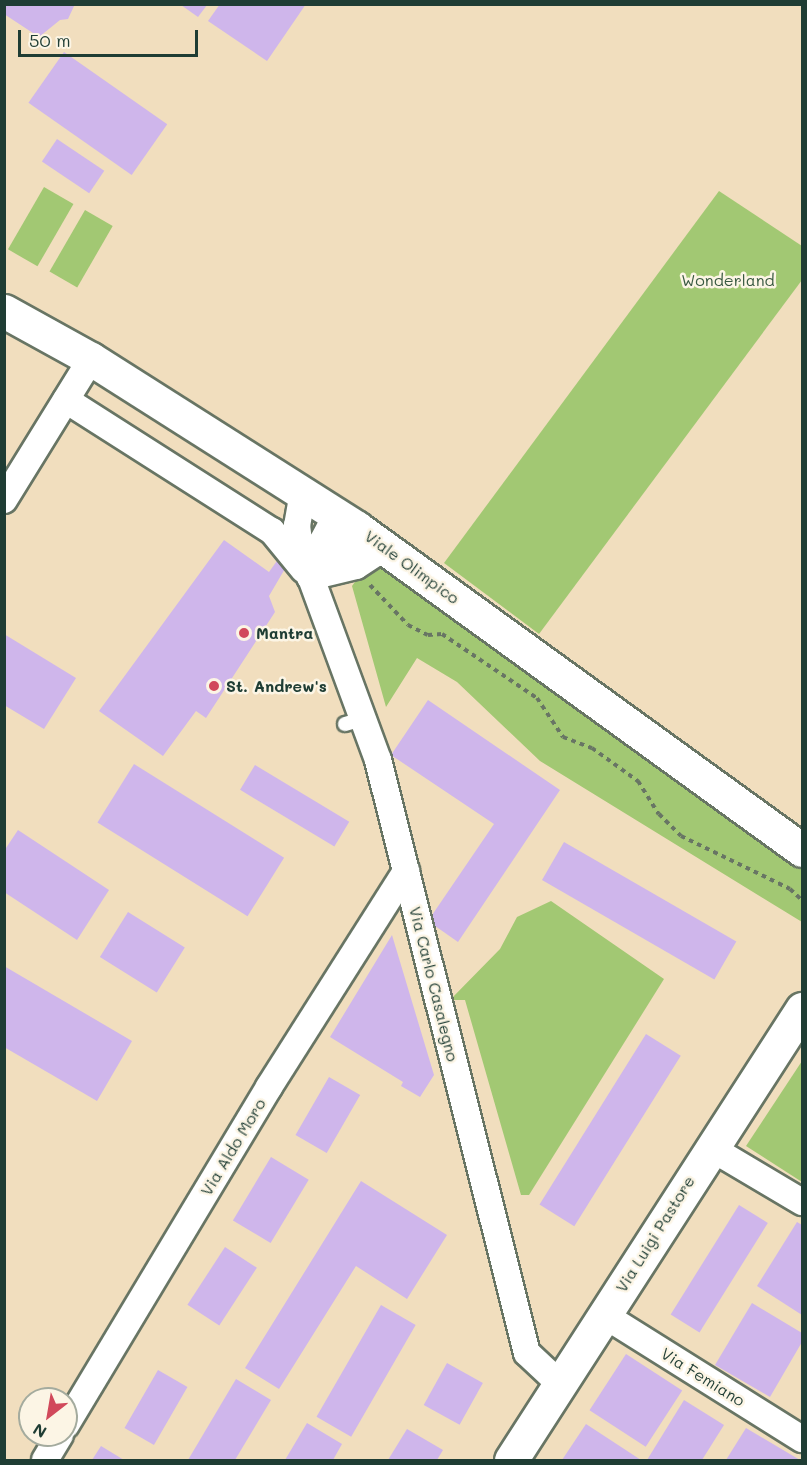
<!DOCTYPE html>
<style>
body{margin:0}
#map{position:relative;width:807px;height:1465px;overflow:hidden;background:#f1debe;font-family:Mali,sans-serif}
div>[style]{position:absolute}
.green>*{inset:0;background:#a2c873;transform-origin:0 0}
.building>*{inset:0;background:#cfb6eb;transform-origin:0 0}
.path>*{height:4px;margin-top:-2px;transform-origin:0;background:repeating-linear-gradient(90deg,#687564 0 4.5px,transparent 0 9px)}
.roads{filter:drop-shadow(2px 0 #687564) drop-shadow(-2px 0 #687564) drop-shadow(0 2px #687564) drop-shadow(0 -2px #687564)}
.lane>*{height:14px;margin:-7px;padding:0 7px;transform-origin:7px;border-radius:7px;background:#fff}
.street>*{height:26px;margin:-13px;padding:0 13px;transform-origin:13px;border-radius:13px;background:#fff}
.secondary>*{height:33px;margin:-16.5px;padding:0 16.5px;transform-origin:16.5px;border-radius:16.5px;background:#fff}
.dots>*{width:16px;height:16px;translate:-50% -50%;box-sizing:border-box;border:3px solid #fcf5e5;border-radius:50%}
span{translate:-50% -50%;white-space:nowrap;text-align:center;line-height:1.15;-webkit-text-stroke:5px #fcf5e5;paint-order:stroke}
.park-label{font-size:16px;color:#395941}
.street-label{font-size:16px;color:#1f3d34}
.poi-label{font-size:16px;color:#1f3d34;font-weight:700}
.left{translate:0 -50%;text-align:left}
.frame{position:absolute;inset:0;border:6px solid #1f3d34;pointer-events:none}
.north{position:absolute;left:18px;top:1387px;width:60px;height:60px;box-sizing:border-box;background:#fcf5e5;border:2px solid #a4ab9e;border-radius:50%;rotate:211deg;font-size:16px;font-weight:700;line-height:24px;text-align:center;color:#1f3d34}
.north::after{content:'';display:block;margin:auto;width:21px;height:27px;background:#d1495b;clip-path:polygon(50% 0,100% 100%,50% 72%,0 100%)}
.scale{position:absolute;left:18px;top:30px;width:180px;height:27px;box-sizing:border-box;border:3px solid #1f3d34;border-top:0;padding-left:8px;font-size:18px;line-height:21px;white-space:nowrap;color:#1f3d34;-webkit-text-stroke:4px #fcf5e5;paint-order:stroke}
</style>
<div id="map">
<div class="green">
<i style="left:44px;top:187px;width:34px;height:72px;rotate:30deg"></i>
<i style="clip-path:polygon(719px 191px,802px 246px,802px 280px,539px 634px,444px 563px)"></i>
<i style="left:85px;top:210px;width:32px;height:71px;rotate:30deg"></i>
<i style="clip-path:polygon(385px 564px,802px 868px,802px 922px,540px 761px,457px 682px,417px 658px,386px 707px,352px 586px,363px 571px)"></i>
<i style="clip-path:polygon(551px 901px,664px 979px,529px 1195px,521px 1195px,465px 1000px,450px 1000px,500px 949px,517px 917px)"></i>
<i style="clip-path:polygon(802px 1061px,802px 1182px,746px 1146px)"></i>
</div>
<div class="building">
<i style="clip-path:polygon(4px 4px,75px 4px,68px 19px,60px 20px,39px 37px,4px 14px)"></i>
<i style="clip-path:polygon(220px 4px,306px 4px,267px 61px,208px 21px)"></i>
<i style="clip-path:polygon(181px 5px,207px 5px,198px 17px)"></i>
<i style="left:64px;top:52px;width:126px;height:62px;rotate:35deg"></i>
<i style="left:57px;top:139px;width:57px;height:27px;rotate:34deg"></i>
<i style="clip-path:polygon(224px 540px,269px 572px,279px 558px,286px 567px,269px 596px,275px 612px,206px 718px,196px 711px,163px 756px,99px 711px)"></i>
<i style="clip-path:polygon(4px 634px,76px 678px,44px 729px,4px 705px)"></i>
<i style="clip-path:polygon(428px 700px,560px 790px,458px 942px,428px 921px,494px 824px,391px 755px)"></i>
<i style="left:134px;top:764px;width:177px;height:69px;rotate:32deg"></i>
<i style="left:255px;top:765px;width:110px;height:29px;rotate:31deg"></i>
<i style="clip-path:polygon(18px 830px,109px 890px,77px 940px,4px 892px,4px 851px)"></i>
<i style="left:564px;top:842px;width:199px;height:44px;rotate:30deg"></i>
<i style="left:128px;top:912px;width:67px;height:53px;rotate:32deg"></i>
<i style="clip-path:polygon(392px 935px,434px 1075px,420px 1097px,401px 1086px,403px 1082px,330px 1037px)"></i>
<i style="clip-path:polygon(4px 966px,132px 1041px,97px 1101px,4px 1047px)"></i>
<i style="left:646px;top:1034px;width:41px;height:201px;rotate:32deg"></i>
<i style="left:329px;top:1077px;width:36px;height:67px;rotate:30deg"></i>
<i style="left:271px;top:1157px;width:44px;height:74px;rotate:31deg"></i>
<i style="clip-path:polygon(361px 1181px,447px 1235px,407px 1299px,356px 1266px,279px 1389px,245px 1368px)"></i>
<i style="left:739px;top:1205px;width:34px;height:129px;rotate:32deg"></i>
<i style="clip-path:polygon(797px 1222px,802px 1225px,802px 1315px,757px 1286px)"></i>
<i style="left:225px;top:1247px;width:38px;height:69px;rotate:33deg"></i>
<i style="clip-path:polygon(752px 1303px,802px 1333px,802px 1342px,770px 1397px,715px 1365px)"></i>
<i style="left:381px;top:1305px;width:40px;height:129px;rotate:30deg"></i>
<i style="left:626px;top:1354px;width:67px;height:67px;rotate:33deg"></i>
<i style="left:447px;top:1363px;width:41px;height:48px;rotate:29deg"></i>
<i style="left:158px;top:1370px;width:34px;height:67px;rotate:30deg"></i>
<i style="clip-path:polygon(236px 1379px,271px 1400px,235px 1460px,188px 1460px)"></i>
<i style="clip-path:polygon(684px 1400px,724px 1425px,702px 1460px,647px 1460px)"></i>
<i style="clip-path:polygon(307px 1423px,342px 1444px,333px 1460px,285px 1460px)"></i>
<i style="clip-path:polygon(586px 1424px,641px 1460px,562px 1460px)"></i>
<i style="clip-path:polygon(746px 1428px,800px 1460px,726px 1460px)"></i>
<i style="clip-path:polygon(407px 1429px,443px 1450px,437px 1460px,388px 1460px)"></i>
<i style="clip-path:polygon(101px 1446px,124px 1460px,92px 1460px)"></i>
</div>
<div class="path">
<i style="left:370px;top:585px;width:55px;rotate:46.5deg"></i>
<i style="left:408px;top:625px;width:22px;rotate:27deg"></i>
<i style="left:428px;top:635px;width:14px;rotate:-4deg"></i>
<i style="left:442px;top:634px;width:115px;rotate:34deg"></i>
<i style="left:537px;top:698px;width:47px;rotate:56.3deg"></i>
<i style="left:563px;top:737px;width:31px;rotate:21deg"></i>
<i style="left:592px;top:748px;width:57px;rotate:35.7deg"></i>
<i style="left:638px;top:781px;width:39px;rotate:58deg"></i>
<i style="left:659px;top:814px;width:31px;rotate:45deg"></i>
<i style="left:681px;top:836px;width:121px;rotate:25.9deg"></i>
<i style="left:790px;top:889px;width:16px;rotate:43deg"></i>
</div>
<div class="roads">
<div class="lane">
<i style="left:345px;top:724px;width:19px;rotate:-16deg"></i>
</div>
<div class="street">
<i style="left:66px;top:400px;width:244px;rotate:32.5deg"></i>
<i style="left:272px;top:531px;width:50px;rotate:50.6deg"></i>
<i style="left:303px;top:492px;width:34px;rotate:100deg"></i>
<i style="left:297px;top:525px;width:23px;rotate:83deg"></i>
<i style="left:300px;top:548px;width:226px;rotate:69.8deg"></i>
<i style="left:378px;top:760px;width:611px;rotate:75.9deg"></i>
<i style="left:527px;top:1353px;width:45px;rotate:43.2deg"></i>
<i style="left:4px;top:500px;width:166px;rotate:-58.3deg"></i>
<i style="left:315px;top:574px;width:32px;rotate:-36deg"></i>
<i style="left:341px;top:555px;width:31px;rotate:-59deg"></i>
<i style="left:310px;top:577px;width:47px;rotate:-13.4deg"></i>
<i style="left:356px;top:566px;width:35px;rotate:-33deg"></i>
<i style="left:310px;top:577px;width:37px;rotate:-71deg"></i>
<i style="left:322px;top:542px;width:32px;rotate:-62deg"></i>
<i style="left:711px;top:1148px;width:106px;rotate:30.7deg"></i>
<i style="left:604px;top:1315px;width:234px;rotate:32.1deg"></i>
<i style="left:66px;top:1425px;width:394px;rotate:-59deg"></i>
<i style="left:269px;top:1087px;width:256px;rotate:-57.6deg"></i>
<i style="left:45px;top:1460px;width:29px;rotate:-59deg"></i>
</div>
<div class="secondary">
<i style="left:4px;top:311px;width:99px;rotate:28.9deg"></i>
<i style="left:91px;top:359px;width:315px;rotate:32.4deg"></i>
<i style="left:357px;top:528px;width:549px;rotate:35.89deg"></i>
<i style="left:511px;top:1460px;width:537px;rotate:-57.17deg"></i>
</div>
</div>
<div class="dots">
<i style="left:244px;top:633px;background:#d1495b"></i>
<i style="left:214px;top:686px;background:#d1495b"></i>
</div>
<div class="park-label">
<span style="left:728px;top:280px">Wonderland</span>
</div>
<div class="street-label">
<span style="left:412px;top:567px;rotate:36deg">Viale Olimpico</span>
<span style="left:434px;top:984px;rotate:76deg">Via Carlo Casalegno</span>
<span style="left:233px;top:1147px;rotate:-59deg">Via Aldo Moro</span>
<span style="left:655px;top:1234px;rotate:-58deg">Via Luigi Pastore</span>
<span style="left:703px;top:1377px;rotate:32deg">Via Femiano</span>
</div>
<div class="poi-label">
<span class="left" style="left:256px;top:633px">Mantra</span>
<span class="left" style="left:226px;top:686px">St. Andrew's</span>
</div>
<div class="frame"></div>
<div class="north">N</div>
<div class="scale">50 m</div>
</div>
